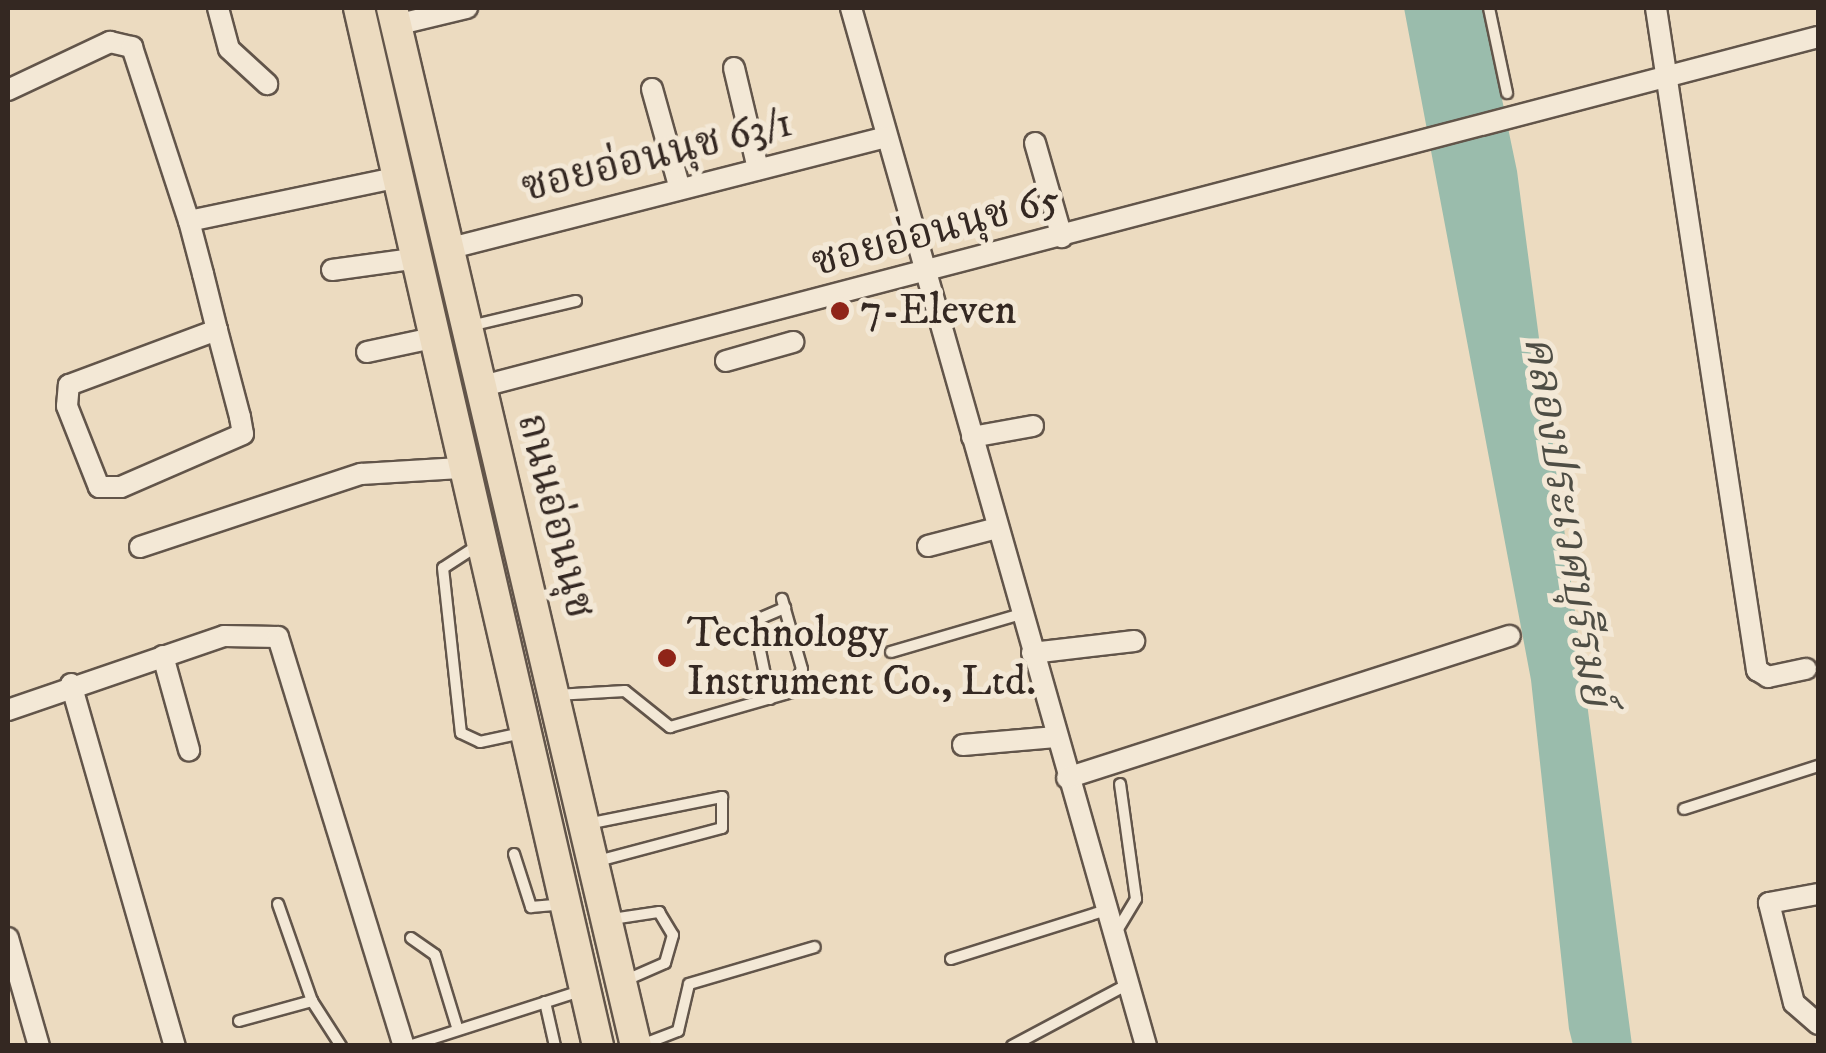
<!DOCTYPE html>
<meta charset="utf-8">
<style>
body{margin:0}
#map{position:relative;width:1826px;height:1053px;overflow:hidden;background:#ecdbc0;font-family:"IM FELL DW Pica","Noto Serif Thai",serif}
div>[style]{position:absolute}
.water>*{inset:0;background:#9abcac}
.roads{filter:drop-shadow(2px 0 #62554a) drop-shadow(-2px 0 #62554a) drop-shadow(0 2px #62554a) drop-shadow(0 -2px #62554a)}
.service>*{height:10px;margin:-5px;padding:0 5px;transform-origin:5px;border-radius:5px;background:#f3e8d6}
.minor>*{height:20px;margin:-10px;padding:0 10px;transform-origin:10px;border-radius:10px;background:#f3e8d6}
.primary>*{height:30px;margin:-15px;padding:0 15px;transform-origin:15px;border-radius:15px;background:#ecdbc0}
.dots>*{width:28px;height:28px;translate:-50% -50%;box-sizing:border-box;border:5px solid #f3e8d6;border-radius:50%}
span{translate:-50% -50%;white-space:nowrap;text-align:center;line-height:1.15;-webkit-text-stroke:10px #f3e8d6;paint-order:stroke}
.street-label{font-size:42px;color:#342822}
.poi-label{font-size:42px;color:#342822}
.left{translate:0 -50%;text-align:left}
.water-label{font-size:45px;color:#4e4d44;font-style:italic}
.frame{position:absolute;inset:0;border:10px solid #342822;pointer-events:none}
</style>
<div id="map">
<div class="water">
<i style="clip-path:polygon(1404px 8px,1483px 8px,1517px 171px,1632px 1045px,1573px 1045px,1569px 1029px,1531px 680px)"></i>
</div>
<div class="roads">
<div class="service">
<i style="left:1489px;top:8px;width:87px;rotate:78deg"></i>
<i style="left:470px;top:326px;width:109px;rotate:-13.3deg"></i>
<i style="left:477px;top:546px;width:40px;rotate:147.1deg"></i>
<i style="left:443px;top:568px;width:166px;rotate:83.8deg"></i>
<i style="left:461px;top:733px;width:21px;rotate:25deg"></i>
<i style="left:480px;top:742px;width:43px;rotate:-12.1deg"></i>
<i style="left:891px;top:652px;width:135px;rotate:-16.3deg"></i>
<i style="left:556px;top:695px;width:69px;rotate:-3.3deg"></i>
<i style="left:625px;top:691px;width:58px;rotate:38.7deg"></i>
<i style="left:670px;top:727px;width:127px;rotate:-16deg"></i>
<i style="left:792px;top:692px;width:25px;rotate:-67deg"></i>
<i style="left:802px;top:669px;width:73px;rotate:-105.9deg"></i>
<i style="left:770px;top:699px;width:80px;rotate:-101.6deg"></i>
<i style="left:754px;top:621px;width:34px;rotate:-23deg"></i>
<i style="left:1684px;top:809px;width:141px;rotate:-17.8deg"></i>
<i style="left:587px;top:824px;width:138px;rotate:-11.3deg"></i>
<i style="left:722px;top:797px;width:31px;rotate:90deg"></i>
<i style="left:722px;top:828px;width:128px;rotate:165.1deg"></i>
<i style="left:514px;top:854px;width:56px;rotate:72.2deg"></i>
<i style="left:531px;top:907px;width:32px;rotate:-5deg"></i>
<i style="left:278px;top:904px;width:103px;rotate:70.7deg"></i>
<i style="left:312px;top:1001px;width:54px;rotate:57.2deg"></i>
<i style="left:612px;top:919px;width:48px;rotate:-8.5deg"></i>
<i style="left:659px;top:912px;width:27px;rotate:59deg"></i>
<i style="left:673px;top:935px;width:29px;rotate:106deg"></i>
<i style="left:665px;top:963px;width:43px;rotate:156.4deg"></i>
<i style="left:1115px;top:934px;width:41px;rotate:-59deg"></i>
<i style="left:1136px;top:899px;width:116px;rotate:-97.9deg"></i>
<i style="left:411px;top:938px;width:29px;rotate:35deg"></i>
<i style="left:435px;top:955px;width:78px;rotate:73deg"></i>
<i style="left:951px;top:959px;width:163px;rotate:-17.5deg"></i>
<i style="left:545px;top:1002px;width:45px;rotate:77.2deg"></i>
<i style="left:239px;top:1021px;width:76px;rotate:-15.3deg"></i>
<i style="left:409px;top:1046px;width:180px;rotate:-17.8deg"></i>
<i style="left:639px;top:1046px;width:42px;rotate:-21deg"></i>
<i style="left:678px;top:1031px;width:48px;rotate:-76.8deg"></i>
<i style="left:689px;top:984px;width:131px;rotate:-16.4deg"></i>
<i style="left:1012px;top:1046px;width:132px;rotate:-28.1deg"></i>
</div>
<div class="minor">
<i style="left:218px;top:8px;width:42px;rotate:75deg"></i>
<i style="left:229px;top:49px;width:52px;rotate:42.6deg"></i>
<i style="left:851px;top:8px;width:1079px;rotate:74.13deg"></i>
<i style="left:1656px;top:8px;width:670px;rotate:81.33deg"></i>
<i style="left:1757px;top:670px;width:13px;rotate:32deg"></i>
<i style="left:1768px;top:677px;width:39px;rotate:-12deg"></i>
<i style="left:396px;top:25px;width:73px;rotate:-13.5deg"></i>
<i style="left:734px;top:68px;width:104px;rotate:76.6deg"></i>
<i style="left:652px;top:89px;width:104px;rotate:74.4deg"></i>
<i style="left:8px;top:90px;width:113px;rotate:-25.2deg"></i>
<i style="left:110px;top:42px;width:23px;rotate:13deg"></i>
<i style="left:132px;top:47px;width:183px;rotate:71.9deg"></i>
<i style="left:189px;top:221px;width:215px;rotate:-11.8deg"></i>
<i style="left:1035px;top:143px;width:98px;rotate:74deg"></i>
<i style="left:189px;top:221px;width:55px;rotate:75.2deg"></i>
<i style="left:203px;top:274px;width:58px;rotate:76deg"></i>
<i style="left:217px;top:330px;width:90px;rotate:75.2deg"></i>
<i style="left:240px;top:417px;width:17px;rotate:80deg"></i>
<i style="left:243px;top:434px;width:133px;rotate:156.5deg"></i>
<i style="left:121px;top:487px;width:22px;rotate:180deg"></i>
<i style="left:99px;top:487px;width:87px;rotate:-111.6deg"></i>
<i style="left:67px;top:406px;width:21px;rotate:-85deg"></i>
<i style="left:69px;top:385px;width:158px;rotate:-20.4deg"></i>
<i style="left:447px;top:249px;width:453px;rotate:-14.3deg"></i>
<i style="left:332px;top:270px;width:87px;rotate:-7.9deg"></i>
<i style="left:367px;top:352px;width:72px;rotate:-12.1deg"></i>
<i style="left:726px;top:361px;width:70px;rotate:-15.8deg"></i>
<i style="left:479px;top:387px;width:1384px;rotate:-14.65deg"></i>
<i style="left:972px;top:437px;width:62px;rotate:-10.2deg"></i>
<i style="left:928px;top:546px;width:71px;rotate:-14.6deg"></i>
<i style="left:140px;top:547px;width:233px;rotate:-18.3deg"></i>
<i style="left:361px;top:474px;width:99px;rotate:-3.5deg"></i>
<i style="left:1032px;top:653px;width:103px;rotate:-6.7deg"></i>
<i style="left:163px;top:656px;width:98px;rotate:74.5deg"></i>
<i style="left:71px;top:684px;width:377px;rotate:74deg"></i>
<i style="left:8px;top:710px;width:228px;rotate:-18.9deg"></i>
<i style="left:224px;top:636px;width:54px;rotate:1.1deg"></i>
<i style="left:278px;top:637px;width:428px;rotate:72.9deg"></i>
<i style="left:963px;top:745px;width:93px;rotate:-4.9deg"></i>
<i style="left:1067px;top:778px;width:465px;rotate:-17.8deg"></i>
<i style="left:1818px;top:894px;width:50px;rotate:169.6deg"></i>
<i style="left:1769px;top:903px;width:103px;rotate:76deg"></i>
<i style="left:1794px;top:1003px;width:32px;rotate:41deg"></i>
<i style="left:8px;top:938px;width:112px;rotate:74deg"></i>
</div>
<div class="primary">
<i style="left:359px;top:8px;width:1065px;rotate:77.03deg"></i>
<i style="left:392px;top:8px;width:1066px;rotate:76.77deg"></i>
</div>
</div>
<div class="dots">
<i style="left:840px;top:311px;background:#8f2418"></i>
<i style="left:667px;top:658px;background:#8f2418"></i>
</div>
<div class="street-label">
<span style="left:657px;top:156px;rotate:-14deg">ซอยอ่อนนุช 63/1</span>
<span style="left:936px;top:231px;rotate:-15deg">ซอยอ่อนนุช 65</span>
<span style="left:555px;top:516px;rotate:76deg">ถนนอ่อนนุช</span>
</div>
<div class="poi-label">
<span class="left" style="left:860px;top:311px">7-Eleven</span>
<span class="left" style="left:687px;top:658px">Technology<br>Instrument Co., Ltd.</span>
</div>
<div class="water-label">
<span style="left:1566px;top:521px;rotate:81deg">คลองประเวศบุรีรมย์</span>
</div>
<div class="frame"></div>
</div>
